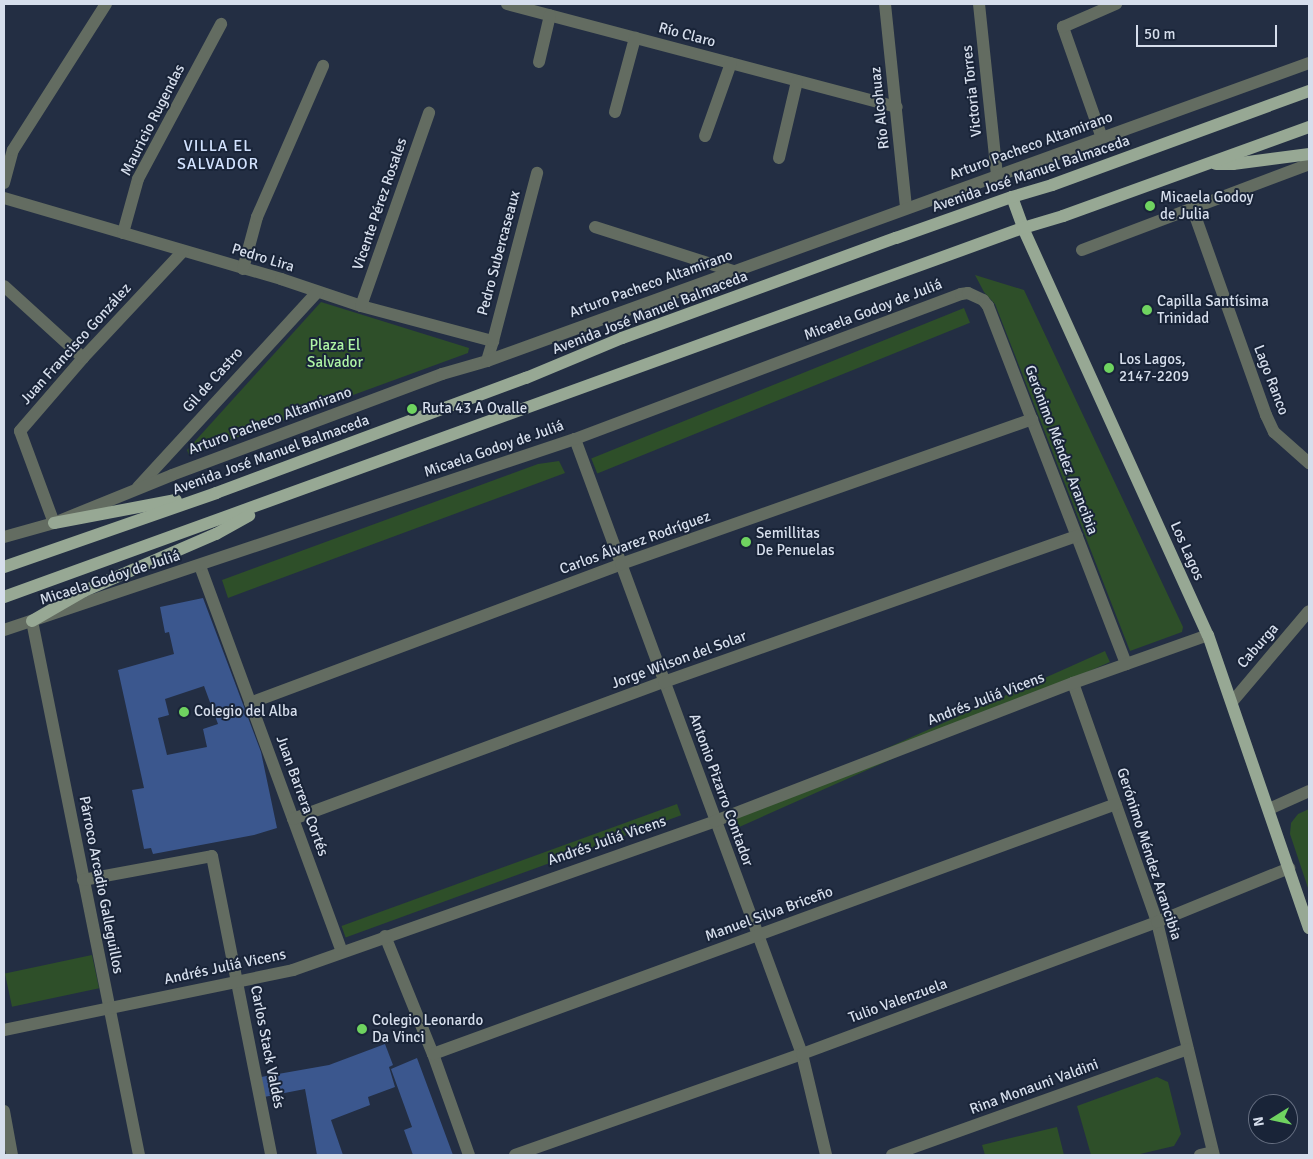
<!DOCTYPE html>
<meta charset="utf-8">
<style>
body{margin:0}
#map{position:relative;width:1313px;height:1159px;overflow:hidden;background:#232e43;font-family:Signika,sans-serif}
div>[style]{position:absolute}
.green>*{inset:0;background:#2e4f29;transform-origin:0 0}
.building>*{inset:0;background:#3b578e}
.minor>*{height:12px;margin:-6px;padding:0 6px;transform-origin:6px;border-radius:6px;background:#636c61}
.major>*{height:12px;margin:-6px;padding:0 6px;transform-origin:6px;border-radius:6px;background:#97a894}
.dots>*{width:14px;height:14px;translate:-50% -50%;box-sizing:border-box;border:2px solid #192438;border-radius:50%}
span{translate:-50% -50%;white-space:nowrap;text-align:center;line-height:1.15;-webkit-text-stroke:4px #192438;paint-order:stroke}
.street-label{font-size:15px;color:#d6deec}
.poi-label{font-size:15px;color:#d6deec}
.left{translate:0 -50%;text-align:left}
.park-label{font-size:15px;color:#aef3a4}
.neighbourhood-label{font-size:16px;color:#d3e3ff;letter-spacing:1px}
.frame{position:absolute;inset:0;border:5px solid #d6deec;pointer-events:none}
.north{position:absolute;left:1248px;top:1094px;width:50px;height:50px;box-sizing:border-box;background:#192438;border:1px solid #656e80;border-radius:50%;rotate:260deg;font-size:14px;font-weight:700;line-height:20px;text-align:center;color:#d6deec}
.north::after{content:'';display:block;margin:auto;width:18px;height:22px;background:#6fd360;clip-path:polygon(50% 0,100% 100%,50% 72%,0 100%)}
.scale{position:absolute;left:1136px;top:25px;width:141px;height:22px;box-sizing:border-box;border:2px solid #d6deec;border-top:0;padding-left:6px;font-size:15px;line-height:18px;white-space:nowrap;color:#d6deec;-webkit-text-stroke:4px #192438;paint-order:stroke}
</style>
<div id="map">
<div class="green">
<i style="clip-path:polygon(975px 275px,1024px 290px,1183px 627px,1182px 632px,1130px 651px,995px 304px,984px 292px)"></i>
<i style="clip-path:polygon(321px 302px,469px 348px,468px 353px,189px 455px,187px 450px)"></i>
<i style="left:964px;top:308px;width:16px;height:402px;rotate:68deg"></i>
<i style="clip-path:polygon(559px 461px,565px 473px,228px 598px,222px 580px,538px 464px)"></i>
<i style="left:1105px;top:651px;width:12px;height:410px;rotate:66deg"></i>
<i style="left:677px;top:804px;width:12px;height:357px;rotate:70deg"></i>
<i style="clip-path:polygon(1309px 809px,1309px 891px,1290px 834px,1291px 823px,1298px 814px)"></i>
<i style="left:92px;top:955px;width:34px;height:89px;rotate:78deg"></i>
<i style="clip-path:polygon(1157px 1077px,1168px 1082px,1181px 1134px,1174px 1146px,1136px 1155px,1091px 1155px,1077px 1106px)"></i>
<i style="clip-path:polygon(1057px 1127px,1064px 1155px,985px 1155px,982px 1145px)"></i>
</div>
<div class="building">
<i style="clip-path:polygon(evenodd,203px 598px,261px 752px,277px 828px,254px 835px,153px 854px,151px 848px,144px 849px,132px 790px,144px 788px,118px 670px,174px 654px,169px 632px,165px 633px,160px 607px,203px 598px,204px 686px,218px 724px,203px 729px,207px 747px,167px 755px,158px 718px,169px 715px,165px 699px,204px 686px)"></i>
<i style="clip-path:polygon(385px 1044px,393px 1065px,389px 1067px,395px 1087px,368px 1097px,370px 1105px,331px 1120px,343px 1155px,317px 1155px,305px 1089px,264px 1097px,261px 1077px,329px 1065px)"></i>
<i style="clip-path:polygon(417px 1058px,453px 1155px,413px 1155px,404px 1130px,412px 1127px,391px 1069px)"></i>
</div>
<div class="minor">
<i style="left:507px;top:4px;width:403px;rotate:14.8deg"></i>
<i style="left:885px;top:4px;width:205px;rotate:84.1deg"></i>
<i style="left:979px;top:4px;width:171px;rotate:84deg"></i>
<i style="left:539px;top:62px;width:48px;rotate:-76.8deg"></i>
<i style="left:615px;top:112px;width:77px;rotate:-74.9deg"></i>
<i style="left:705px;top:136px;width:77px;rotate:-70.4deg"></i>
<i style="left:1102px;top:138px;width:118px;rotate:-109.4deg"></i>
<i style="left:1063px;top:27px;width:58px;rotate:-23.5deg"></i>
<i style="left:779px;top:158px;width:79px;rotate:-76.8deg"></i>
<i style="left:4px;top:183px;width:34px;rotate:-75deg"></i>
<i style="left:13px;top:150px;width:173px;rotate:-57.5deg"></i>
<i style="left:4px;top:198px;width:289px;rotate:16.3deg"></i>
<i style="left:281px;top:279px;width:84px;rotate:18.6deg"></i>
<i style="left:361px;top:306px;width:137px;rotate:14.9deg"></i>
<i style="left:493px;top:341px;width:21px;rotate:107deg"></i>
<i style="left:1193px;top:210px;width:218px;rotate:70.4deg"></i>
<i style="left:1266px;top:415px;width:19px;rotate:65deg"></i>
<i style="left:1274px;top:432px;width:47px;rotate:41.5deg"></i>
<i style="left:595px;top:227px;width:145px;rotate:17.7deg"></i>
<i style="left:123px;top:233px;width:56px;rotate:-74.5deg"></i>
<i style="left:138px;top:179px;width:176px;rotate:-61.8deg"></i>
<i style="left:1082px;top:250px;width:243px;rotate:-20.7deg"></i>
<i style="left:243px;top:269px;width:54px;rotate:-74.9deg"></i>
<i style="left:257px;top:217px;width:165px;rotate:-66.4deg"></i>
<i style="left:4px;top:286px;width:107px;rotate:42.3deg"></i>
<i style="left:361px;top:306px;width:205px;rotate:-70.6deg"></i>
<i style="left:493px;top:341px;width:174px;rotate:-75.3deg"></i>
<i style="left:575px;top:439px;width:656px;rotate:69.74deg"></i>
<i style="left:802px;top:1054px;width:104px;rotate:76.6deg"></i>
<i style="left:138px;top:487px;width:265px;rotate:-47.4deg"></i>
<i style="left:54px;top:523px;width:98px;rotate:-110.3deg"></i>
<i style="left:20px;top:431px;width:96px;rotate:-49.2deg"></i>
<i style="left:83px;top:358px;width:146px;rotate:-46.9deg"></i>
<i style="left:4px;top:537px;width:52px;rotate:-15.6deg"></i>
<i style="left:54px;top:523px;width:127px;rotate:-22.1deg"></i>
<i style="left:172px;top:475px;width:288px;rotate:-20.5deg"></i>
<i style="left:442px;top:374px;width:47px;rotate:-16.1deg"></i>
<i style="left:487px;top:361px;width:874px;rotate:-19.93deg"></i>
<i style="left:200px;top:566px;width:411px;rotate:69.8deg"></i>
<i style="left:32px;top:621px;width:545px;rotate:78.67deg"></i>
<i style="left:4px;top:630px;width:602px;rotate:-18.5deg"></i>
<i style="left:575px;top:439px;width:412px;rotate:-20.6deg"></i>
<i style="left:961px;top:294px;width:7px;rotate:-8deg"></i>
<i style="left:968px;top:293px;width:17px;rotate:25deg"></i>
<i style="left:983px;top:300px;width:8px;rotate:50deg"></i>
<i style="left:988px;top:306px;width:384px;rotate:68.9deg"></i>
<i style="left:1073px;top:683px;width:253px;rotate:70.6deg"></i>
<i style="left:1157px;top:922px;width:240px;rotate:76.3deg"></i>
<i style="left:1232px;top:702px;width:119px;rotate:-49.8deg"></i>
<i style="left:250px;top:703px;width:396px;rotate:-20.5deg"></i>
<i style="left:621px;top:564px;width:436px;rotate:-19.4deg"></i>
<i style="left:1269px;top:809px;width:44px;rotate:-24.2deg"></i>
<i style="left:293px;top:819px;width:395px;rotate:-20.3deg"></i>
<i style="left:664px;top:682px;width:438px;rotate:-19.5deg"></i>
<i style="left:83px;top:880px;width:131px;rotate:-10.5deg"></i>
<i style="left:212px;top:856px;width:305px;rotate:78.8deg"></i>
<i style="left:385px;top:936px;width:127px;rotate:67.9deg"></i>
<i style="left:433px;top:1054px;width:107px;rotate:70.4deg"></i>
<i style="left:4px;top:1030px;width:295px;rotate:-11.7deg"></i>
<i style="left:293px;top:970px;width:448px;rotate:-19.4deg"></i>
<i style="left:715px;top:821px;width:384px;rotate:-21.1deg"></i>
<i style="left:1073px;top:683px;width:143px;rotate:-19.6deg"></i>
<i style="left:433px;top:1054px;width:727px;rotate:-20.1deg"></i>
<i style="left:4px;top:1111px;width:45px;rotate:79.7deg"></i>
<i style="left:515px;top:1155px;width:304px;rotate:-19.4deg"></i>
<i style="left:802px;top:1054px;width:379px;rotate:-20.4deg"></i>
<i style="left:1157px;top:922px;width:143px;rotate:-22.2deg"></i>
<i style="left:892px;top:1155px;width:314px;rotate:-19.7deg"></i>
<i style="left:1200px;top:1155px;width:13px;rotate:-13deg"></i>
</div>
<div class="major">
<i style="left:1216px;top:164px;width:17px"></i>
<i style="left:1233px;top:164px;width:77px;rotate:-7.5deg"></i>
<i style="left:1012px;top:197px;width:33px;rotate:70deg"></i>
<i style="left:1023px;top:228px;width:447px;rotate:65.6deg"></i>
<i style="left:1208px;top:635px;width:310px;rotate:71deg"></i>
<i style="left:54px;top:523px;width:124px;rotate:-10.7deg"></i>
<i style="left:4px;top:567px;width:225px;rotate:-19.2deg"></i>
<i style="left:216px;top:493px;width:331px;rotate:-20.4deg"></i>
<i style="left:526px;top:378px;width:104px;rotate:-22.6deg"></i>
<i style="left:622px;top:338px;width:292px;rotate:-20.1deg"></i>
<i style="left:896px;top:238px;width:123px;rotate:-19.5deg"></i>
<i style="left:1012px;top:197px;width:42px;rotate:-16.7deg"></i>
<i style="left:1052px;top:185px;width:274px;rotate:-20.1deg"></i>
<i style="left:4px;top:597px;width:1084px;rotate:-19.91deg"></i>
<i style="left:1023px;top:228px;width:42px;rotate:-16.7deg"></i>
<i style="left:1063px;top:216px;width:262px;rotate:-19.9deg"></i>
<i style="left:32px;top:621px;width:60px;rotate:-30deg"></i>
<i style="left:84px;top:591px;width:144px;rotate:-23.4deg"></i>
<i style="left:216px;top:534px;width:38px;rotate:-29deg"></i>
</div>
<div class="dots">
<i style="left:1150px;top:206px;background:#6fd360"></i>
<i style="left:1147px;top:310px;background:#6fd360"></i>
<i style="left:1109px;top:368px;background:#6fd360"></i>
<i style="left:412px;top:409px;background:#6fd360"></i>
<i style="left:746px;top:542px;background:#6fd360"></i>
<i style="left:184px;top:712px;background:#6fd360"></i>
<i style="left:362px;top:1029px;background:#6fd360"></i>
</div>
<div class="street-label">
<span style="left:687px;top:35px;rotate:15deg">Río Claro</span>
<span style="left:972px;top:91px;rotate:-96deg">Victoria Torres</span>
<span style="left:880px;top:108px;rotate:-96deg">Río Alcohuaz</span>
<span style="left:153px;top:120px;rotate:-63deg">Mauricio Rugendas</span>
<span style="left:1031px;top:146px;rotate:-20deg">Arturo Pacheco Altamirano</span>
<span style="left:1031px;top:174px;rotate:-19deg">Avenida José Manuel Balmaceda</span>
<span style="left:380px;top:204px;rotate:-71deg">Vicente Pérez Rosales</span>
<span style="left:499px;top:253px;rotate:-75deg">Pedro Subercaseaux</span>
<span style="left:263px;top:258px;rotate:17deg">Pedro Lira</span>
<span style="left:651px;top:284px;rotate:-20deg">Arturo Pacheco Altamirano</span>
<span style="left:873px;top:310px;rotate:-21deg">Micaela Godoy de Juliá</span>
<span style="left:650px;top:313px;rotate:-21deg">Avenida José Manuel Balmaceda</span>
<span style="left:76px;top:344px;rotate:-48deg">Juan Francisco González</span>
<span style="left:213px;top:380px;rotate:-48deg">Gil de Castro</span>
<span style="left:1271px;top:380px;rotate:69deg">Lago Ranco</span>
<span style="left:270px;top:421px;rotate:-20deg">Arturo Pacheco Altamirano</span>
<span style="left:494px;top:449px;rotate:-19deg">Micaela Godoy de Juliá</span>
<span style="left:1061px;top:450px;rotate:69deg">Gerónimo Méndez Arancibia</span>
<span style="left:271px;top:455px;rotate:-20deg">Avenida José Manuel Balmaceda</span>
<span style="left:635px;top:543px;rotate:-20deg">Carlos Álvarez Rodríguez</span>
<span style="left:1187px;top:551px;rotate:66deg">Los Lagos</span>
<span style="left:110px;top:578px;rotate:-18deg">Micaela Godoy de Juliá</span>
<span style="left:1258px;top:646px;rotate:-49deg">Caburga</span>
<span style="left:679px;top:660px;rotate:-20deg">Jorge Wilson del Solar</span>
<span style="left:986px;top:699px;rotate:-21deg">Andrés Juliá Vicens</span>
<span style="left:721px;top:790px;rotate:70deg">Antonio Pizarro Contador</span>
<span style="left:302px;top:796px;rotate:70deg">Juan Barrera Cortés</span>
<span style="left:607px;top:841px;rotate:-19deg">Andrés Juliá Vicens</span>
<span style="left:1149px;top:854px;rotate:72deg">Gerónimo Méndez Arancibia</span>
<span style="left:101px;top:885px;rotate:79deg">Párroco Arcadio Galleguillos</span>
<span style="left:769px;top:914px;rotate:-20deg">Manuel Silva Briceño</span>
<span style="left:225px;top:967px;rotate:-12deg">Andrés Juliá Vicens</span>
<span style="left:898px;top:1001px;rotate:-20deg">Tulio Valenzuela</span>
<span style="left:267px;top:1047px;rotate:79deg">Carlos Stack Valdés</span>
<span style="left:1034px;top:1087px;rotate:-20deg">Rina Monauni Valdini</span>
</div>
<div class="poi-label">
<span class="left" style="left:1160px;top:206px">Micaela Godoy<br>de Julia</span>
<span class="left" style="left:1157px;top:310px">Capilla Santísima<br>Trinidad</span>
<span class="left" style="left:1119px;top:368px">Los Lagos,<br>2147-2209</span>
<span class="left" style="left:422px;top:409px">Ruta 43 A Ovalle</span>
<span class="left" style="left:756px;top:542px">Semillitas<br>De Penuelas</span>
<span class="left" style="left:194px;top:712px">Colegio del Alba</span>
<span class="left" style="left:372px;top:1029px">Colegio Leonardo<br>Da Vinci</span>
</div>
<div class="park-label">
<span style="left:335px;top:354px">Plaza El<br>Salvador</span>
</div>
<div class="neighbourhood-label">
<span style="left:218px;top:155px">VILLA EL<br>SALVADOR</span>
</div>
<div class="frame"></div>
<div class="north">N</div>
<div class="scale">50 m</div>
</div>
